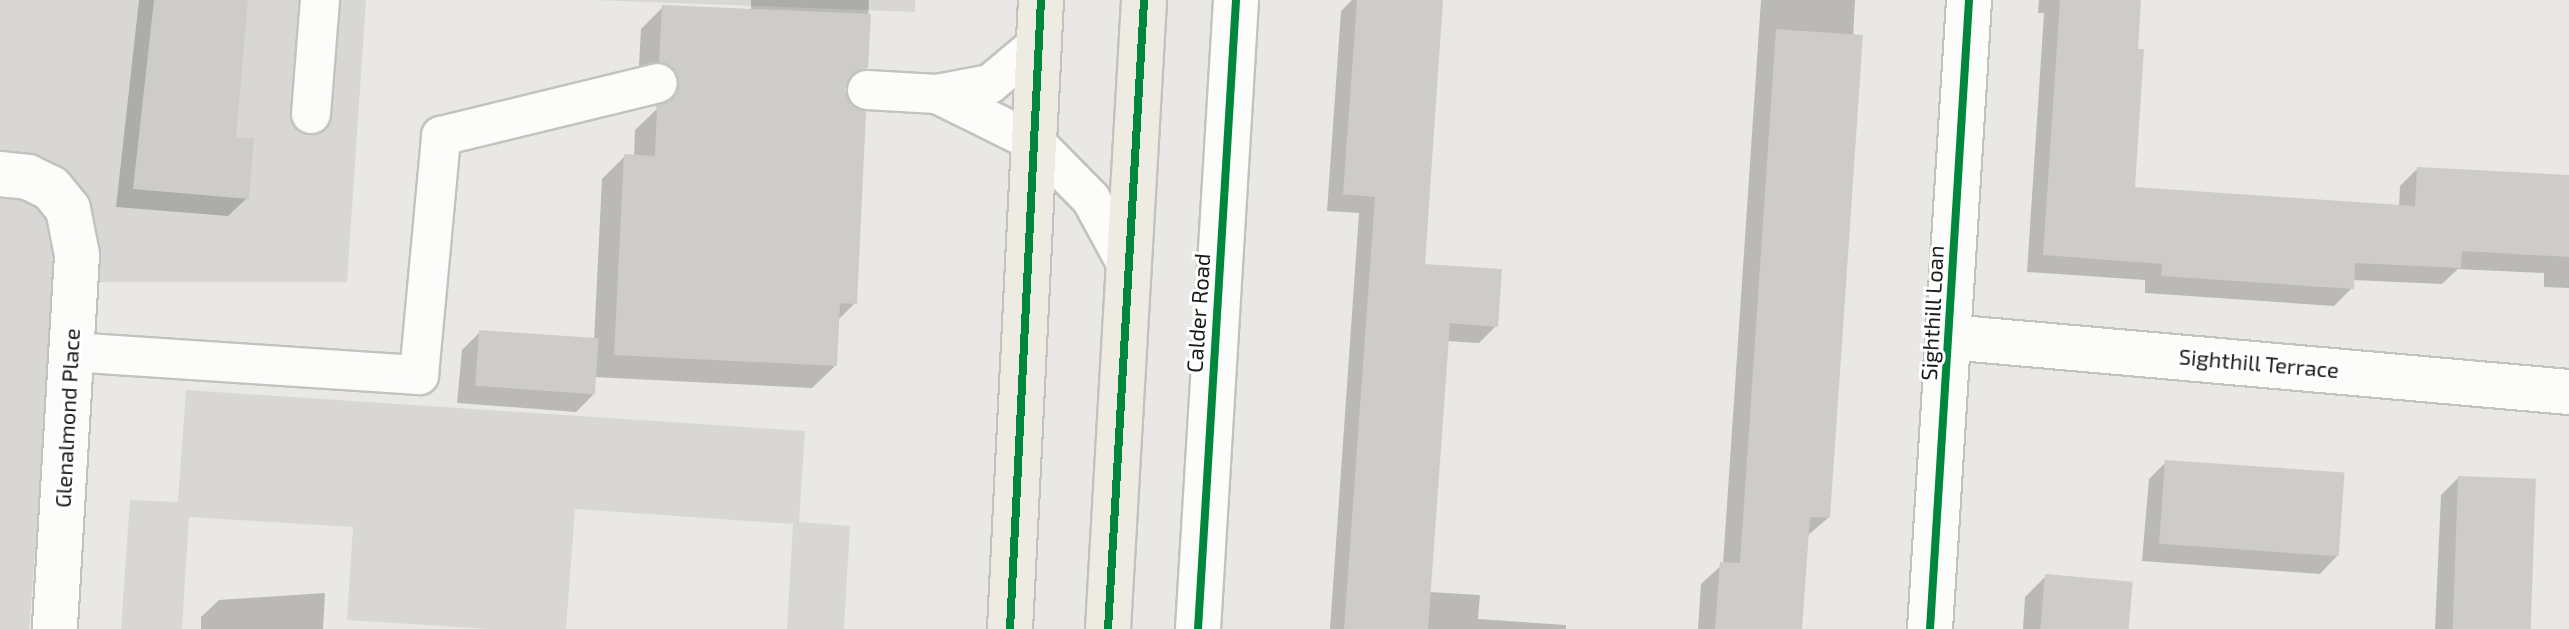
<!DOCTYPE html>
<style>
body{margin:0}
#map{position:relative;width:2569px;height:629px;overflow:hidden;background:#e9e8e4;font-family:"Exo 2",sans-serif}
div>[style]{position:absolute}
.residential>*{inset:0;background:#d8d7d5}
.shadow>*{inset:0;background:#0003}
.building>*{inset:0;background:#ceccc9;transform-origin:0 0}
.roads{filter:drop-shadow(2px 0 #c2c2c0) drop-shadow(-2px 0 #c2c2c0) drop-shadow(0 2px #c2c2c0) drop-shadow(0 -2px #c2c2c0)}
.service>*{height:38px;margin:-19px;padding:0 19px;transform-origin:19px;border-radius:19px;background:#fcfcfb}
.minor>*{height:44px;margin:-22px;padding:0 22px;transform-origin:22px;border-radius:22px;background:#fcfcfb}
.primary>*{height:44px;margin:-22px;padding:0 22px;transform-origin:22px;border-radius:22px;background:#eeebe3}
.cycleway>*{height:8px;margin:-4px;padding:0 4px;transform-origin:4px;border-radius:4px;background:#00873e}
span{translate:-50% -50%;white-space:nowrap;text-align:center;line-height:1.15;-webkit-text-stroke:6px #fff;paint-order:stroke}
.street-label{font-size:22px;color:#1b1b1b}
</style>
<div id="map">
<div class="residential">
<i style="clip-path:polygon(0 0,366px 0,347px 282px,57px 282px,29px 629px,0 629px)"></i>
<i style="clip-path:polygon(594px 0,915px 0,915px 12px)"></i>
<i style="clip-path:polygon(186px 390px,805px 431px,799px 522px,850px 526px,844px 629px,787px 629px,793px 524px,575px 509px,566px 629px,490px 629px,347px 620px,353px 527px,189px 517px,182px 629px,121px 629px,130px 500px,178px 502px)"></i>
</div>
<div class="shadow">
<i style="clip-path:polygon(139px 0,247px 0,234px 138px,247px 198px,228px 216px,116px 207px)"></i>
<i style="clip-path:polygon(751px 0,869px 0,866px 67px,843px 90px,853px 110px,855px 303px,837px 321px,835px 366px,812px 388px,594px 377px,593px 395px,576px 412px,457px 403px,462px 350px,480px 332px,594px 341px,602px 179px,625px 156px,634px 157px,635px 130px,657px 109px,652px 91px,638px 84px,641px 29px,663px 7px,751px 11px)"></i>
<i style="clip-path:polygon(1352px 0,1442px 0,1423px 266px,1496px 326px,1479px 343px,1446px 341px,1429px 592px,1480px 595px,1478px 619px,1566px 625px,1566px 629px,1330px 629px,1359px 213px,1327px 211px,1341px 11px)"></i>
<i style="clip-path:polygon(1761px 0,1855px 0,1828px 518px,1806px 537px,1800px 629px,1698px 629px,1701px 584px,1723px 564px)"></i>
<i style="clip-path:polygon(2039px 0,2139px 0,2133px 189px,2399px 207px,2400px 186px,2417px 169px,2569px 177px,2569px 288px,2544px 287px,2544px 273px,2458px 269px,2442px 284px,2352px 280px,2352px 288px,2334px 306px,2145px 293px,2145px 280px,2027px 272px,2044px 13px,2038px 13px)"></i>
<i style="clip-path:polygon(2166px 462px,2337px 556px,2320px 574px,2142px 561px,2149px 479px)"></i>
<i style="clip-path:polygon(2458px 478px,2528px 629px,2435px 629px,2441px 495px)"></i>
<i style="clip-path:polygon(2046px 576px,2127px 629px,2023px 629px,2025px 597px)"></i>
<i style="clip-path:polygon(325px 593px,323px 629px,201px 629px,201px 617px,219px 600px)"></i>
</div>
<div class="building">
<i style="clip-path:polygon(154px 0,248px 0,236px 137px,254px 138px,249px 199px,133px 189px)"></i>
<i style="clip-path:polygon(1357px 0,1443px 0,1425px 264px,1502px 269px,1498px 327px,1450px 323px,1428px 629px,1344px 629px,1375px 197px,1343px 194px)"></i>
<i style="clip-path:polygon(2060px 0,2141px 0,2138px 49px,2144px 49px,2135px 187px,2415px 206px,2417px 167px,2569px 175px,2569px 257px,2462px 251px,2461px 268px,2355px 263px,2354px 289px,2161px 276px,2162px 264px,2043px 255px)"></i>
<i style="clip-path:polygon(662px 5px,871px 14px,868px 68px,856px 71px,845px 88px,848px 101px,866px 112px,857px 304px,840px 303px,837px 366px,614px 355px,624px 154px,655px 156px,657px 106px,673px 99px,679px 88px,674px 68px,659px 62px)"></i>
<i style="clip-path:polygon(1776px 29px,1863px 35px,1830px 518px,1810px 517px,1802px 629px,1715px 629px,1720px 562px,1740px 563px)"></i>
<i style="left:479px;top:330px;width:120px;height:56px;rotate:4deg"></i>
<i style="left:2165px;top:460px;width:180px;height:84px;rotate:4deg"></i>
<i style="left:2458px;top:476px;width:78px;height:153px;rotate:2deg"></i>
<i style="left:2045px;top:574px;width:88px;height:55px;rotate:5deg"></i>
</div>
<div class="roads">
<div class="service">
<i style="left:867px;top:90px;width:70px;rotate:3.3deg"></i>
<i style="left:937px;top:94px;width:54px;rotate:-10.7deg"></i>
<i style="left:990px;top:84px;width:65px;rotate:-40deg"></i>
<i style="left:937px;top:94px;width:110px;rotate:26.3deg"></i>
<i style="left:1036px;top:143px;width:78px;rotate:45.5deg"></i>
<i style="left:1091px;top:199px;width:80px;rotate:61.5deg"></i>
<i style="left:311px;top:114px;width:114px;rotate:-85.5deg"></i>
<i style="left:71px;top:352px;width:349px;rotate:3.8deg"></i>
<i style="left:419px;top:375px;width:240px;rotate:-84.7deg"></i>
<i style="left:441px;top:136px;width:223px;rotate:-13.7deg"></i>
</div>
<div class="minor">
<i style="left:0;top:174px;width:28px;rotate:6deg"></i>
<i style="left:28px;top:177px;width:25px;rotate:26deg"></i>
<i style="left:51px;top:188px;width:27px;rotate:51deg"></i>
<i style="left:68px;top:209px;width:47px;rotate:78.9deg"></i>
<i style="left:77px;top:255px;width:375px;rotate:93.4deg"></i>
<i style="left:1949px;top:337px;width:622px;rotate:5.07deg"></i>
<i style="left:1198px;top:629px;width:630px;rotate:-86.54deg"></i>
<i style="left:1930px;top:629px;width:630px;rotate:-86.45deg"></i>
</div>
<div class="primary">
<i style="left:1010px;top:629px;width:630px;rotate:-87.18deg"></i>
<i style="left:1108px;top:629px;width:630px;rotate:-86.72deg"></i>
</div>
</div>
<div class="cycleway">
<i style="left:1010px;top:629px;width:630px;rotate:-87.18deg"></i>
<i style="left:1108px;top:629px;width:630px;rotate:-86.72deg"></i>
<i style="left:1198px;top:629px;width:630px;rotate:-86.54deg"></i>
<i style="left:1930px;top:629px;width:630px;rotate:-86.45deg"></i>
</div>
<div class="street-label">
<span style="left:1198px;top:313px;rotate:-86deg">Calder Road</span>
<span style="left:1932px;top:313px;rotate:-87deg">Sighthill Loan</span>
<span style="left:2259px;top:363px;rotate:5deg">Sighthill Terrace</span>
<span style="left:67px;top:418px;rotate:-87deg">Glenalmond Place</span>
</div>
</div>
